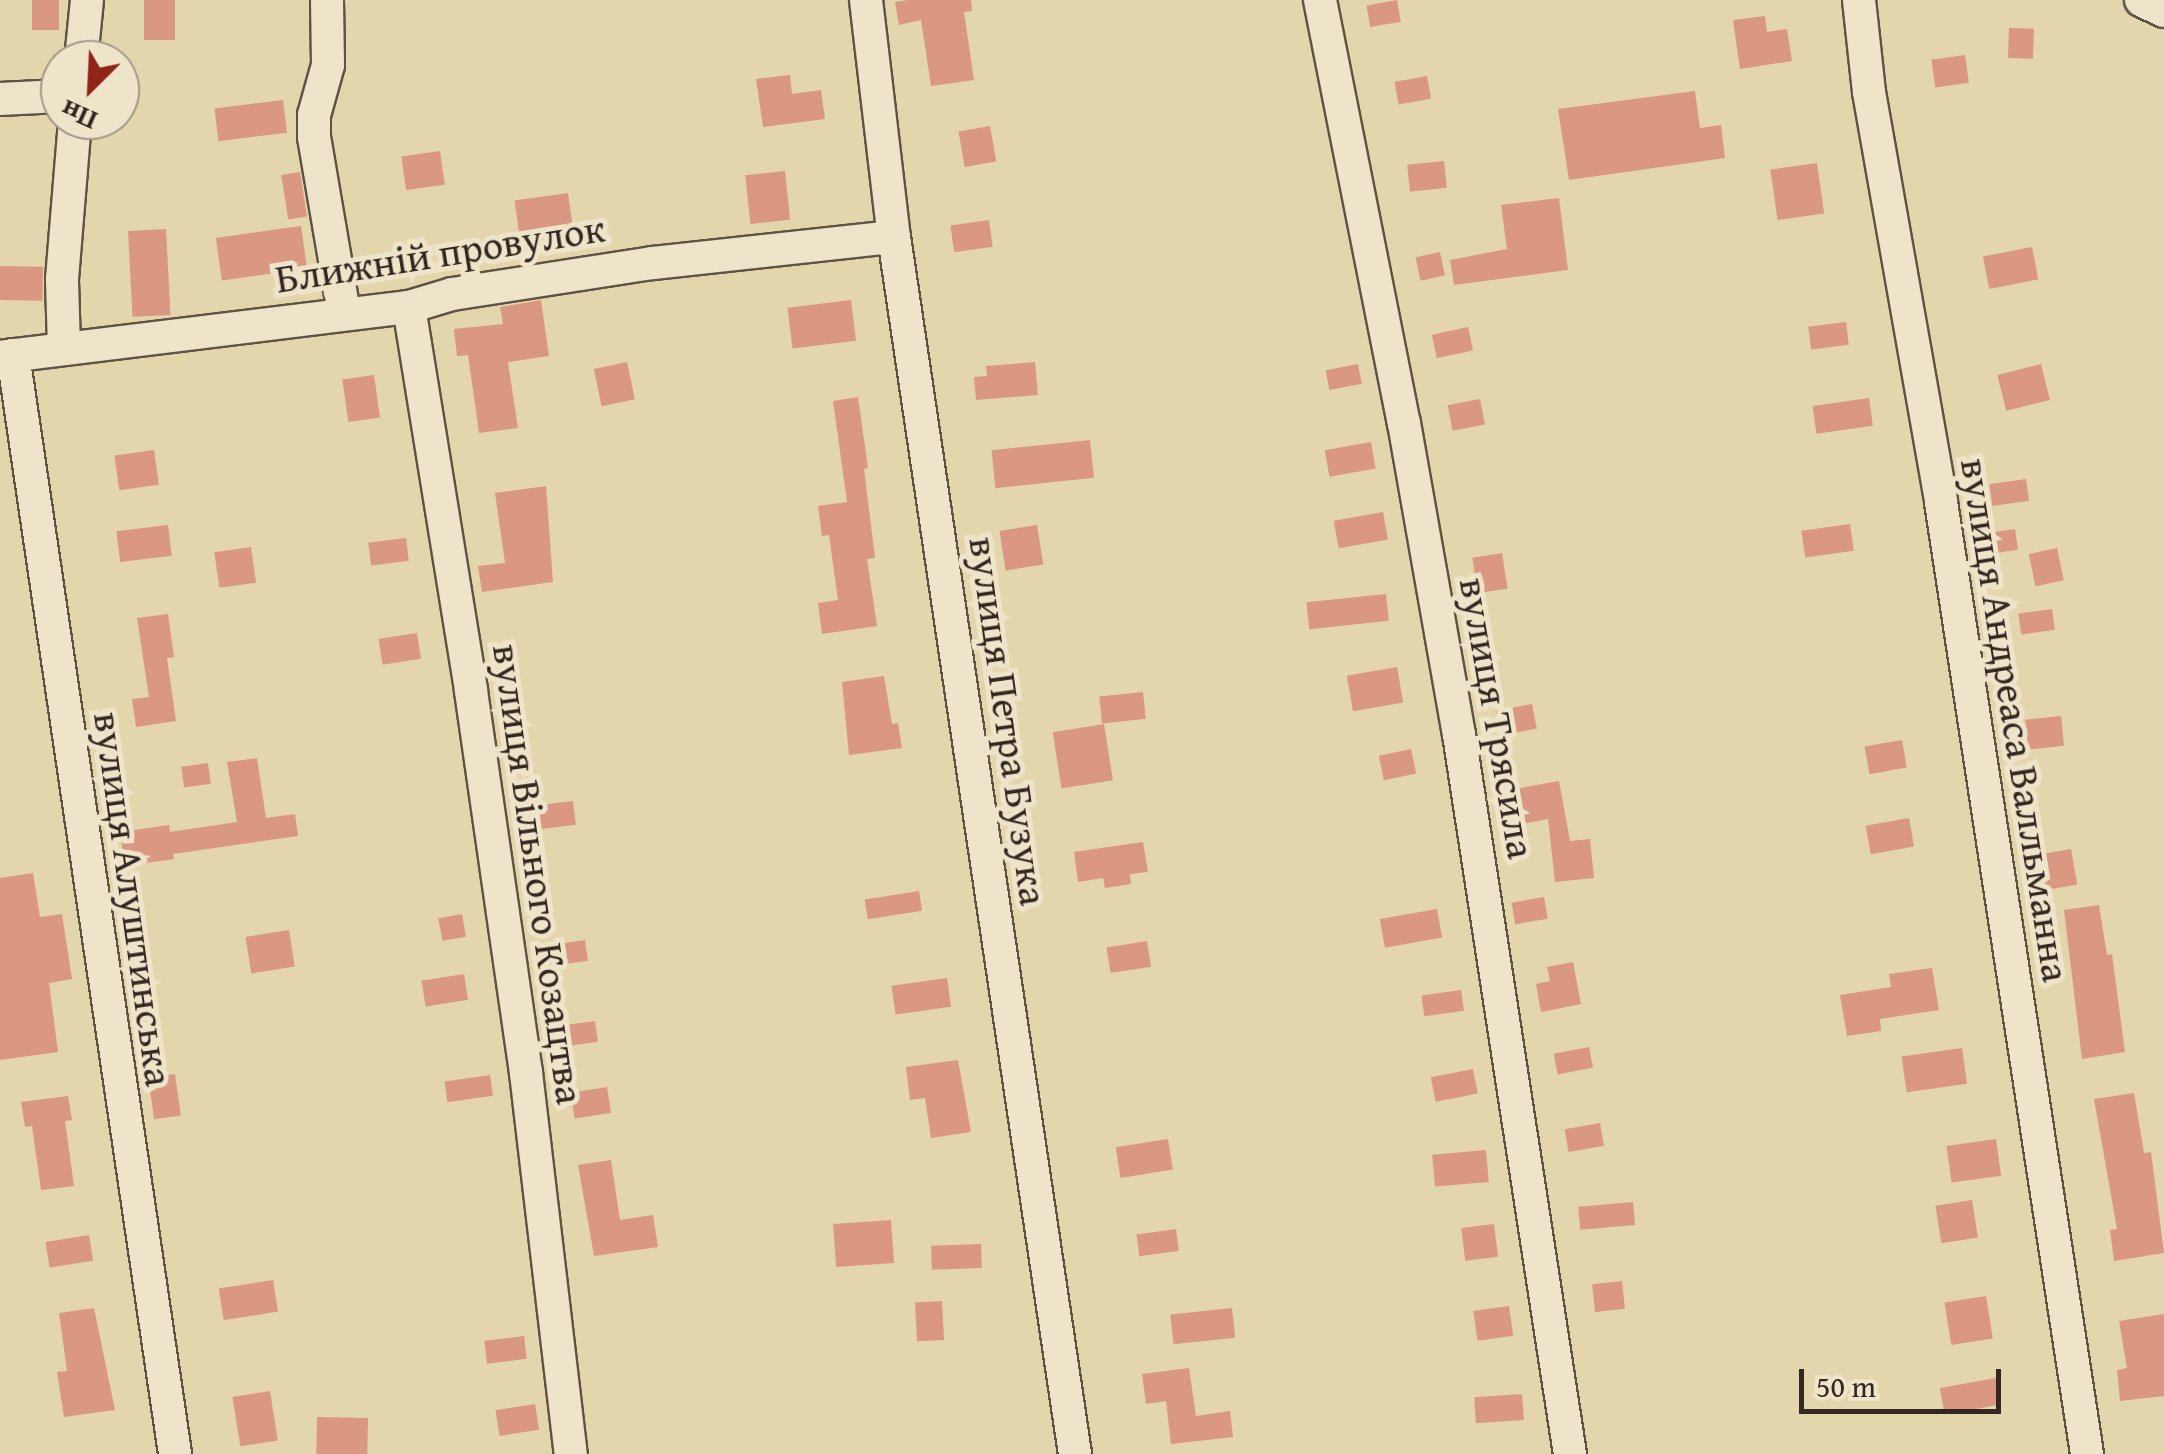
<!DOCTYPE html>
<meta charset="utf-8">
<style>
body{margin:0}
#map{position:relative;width:2164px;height:1454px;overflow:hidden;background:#e4d6ac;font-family:"Gentium Book Plus",serif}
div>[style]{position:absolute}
.building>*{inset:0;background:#da9781;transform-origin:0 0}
.roads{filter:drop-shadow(2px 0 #5f5344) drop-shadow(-2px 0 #5f5344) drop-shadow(0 2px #5f5344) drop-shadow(0 -2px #5f5344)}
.minor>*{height:32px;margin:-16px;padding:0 16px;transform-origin:16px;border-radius:16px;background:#ede4c9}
span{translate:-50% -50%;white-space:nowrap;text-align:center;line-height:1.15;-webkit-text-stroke:10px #ede4c9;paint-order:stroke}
.street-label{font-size:40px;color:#332721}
.north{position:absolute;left:40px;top:40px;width:100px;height:100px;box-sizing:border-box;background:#ede4c9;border:2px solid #a39886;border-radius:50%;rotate:204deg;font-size:28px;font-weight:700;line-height:40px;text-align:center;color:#332721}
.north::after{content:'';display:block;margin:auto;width:35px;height:45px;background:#8f2418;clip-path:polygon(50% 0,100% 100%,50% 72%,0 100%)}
.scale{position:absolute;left:1799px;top:1369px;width:202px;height:45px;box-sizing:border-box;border:5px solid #332721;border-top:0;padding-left:12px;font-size:30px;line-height:35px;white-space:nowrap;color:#332721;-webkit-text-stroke:8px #ede4c9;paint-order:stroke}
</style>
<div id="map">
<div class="building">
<i style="left:32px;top:0;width:27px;height:30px"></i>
<i style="left:144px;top:0;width:31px;height:40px"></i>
<i style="clip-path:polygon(908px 0,971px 0,972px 11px,964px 12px,974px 80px,931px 86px,921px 20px,899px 25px,895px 2px)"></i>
<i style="left:1397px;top:0;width:22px;height:31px;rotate:80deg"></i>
<i style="clip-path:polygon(1765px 16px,1767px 32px,1787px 29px,1792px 61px,1740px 69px,1733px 20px)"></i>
<i style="left:2009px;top:28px;width:25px;height:30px;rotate:2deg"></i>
<i style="left:1965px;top:55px;width:28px;height:34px;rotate:82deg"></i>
<i style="clip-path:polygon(790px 75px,792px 94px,821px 90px,825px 119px,763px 127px,756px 79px)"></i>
<i style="left:1427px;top:76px;width:23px;height:33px;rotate:80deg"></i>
<i style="clip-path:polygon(1695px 91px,1700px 128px,1721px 125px,1725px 158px,1569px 180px,1558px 109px)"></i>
<i style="left:283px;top:100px;width:33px;height:69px;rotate:83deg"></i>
<i style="left:990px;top:126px;width:36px;height:32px;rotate:80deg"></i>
<i style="left:440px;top:151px;width:34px;height:39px;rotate:82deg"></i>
<i style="left:1444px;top:161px;width:27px;height:37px;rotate:84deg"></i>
<i style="left:1817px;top:163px;width:51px;height:47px;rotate:82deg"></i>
<i style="left:785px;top:171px;width:49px;height:40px;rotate:84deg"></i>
<i style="left:300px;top:172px;width:45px;height:19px;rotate:81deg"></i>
<i style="left:568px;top:193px;width:43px;height:54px;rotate:82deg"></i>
<i style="clip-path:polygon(1559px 198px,1568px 270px,1454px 285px,1450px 260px,1507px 249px,1501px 205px)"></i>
<i style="left:989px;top:220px;width:27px;height:39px;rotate:82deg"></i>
<i style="left:301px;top:226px;width:43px;height:86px;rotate:82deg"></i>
<i style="left:166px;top:229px;width:86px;height:38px;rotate:87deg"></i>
<i style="left:2032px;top:247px;width:33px;height:50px;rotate:79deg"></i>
<i style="left:1440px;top:252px;width:24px;height:25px;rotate:78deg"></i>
<i style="left:0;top:266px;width:43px;height:34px;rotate:1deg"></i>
<i style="clip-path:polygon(541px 300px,549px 356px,508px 362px,518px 428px,479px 433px,468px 355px,457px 356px,454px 329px,503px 324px,500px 307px)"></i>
<i style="left:851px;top:300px;width:41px;height:64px;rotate:83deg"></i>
<i style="left:1846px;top:322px;width:23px;height:38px;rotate:83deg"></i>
<i style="left:1468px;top:327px;width:24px;height:37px;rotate:78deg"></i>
<i style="left:627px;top:362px;width:38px;height:34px;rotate:78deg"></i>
<i style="clip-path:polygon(1035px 362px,1038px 395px,976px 400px,974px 377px,987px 376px,986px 366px)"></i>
<i style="left:1358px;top:364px;width:20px;height:33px;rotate:79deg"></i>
<i style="left:2041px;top:364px;width:37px;height:45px;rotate:76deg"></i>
<i style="left:374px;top:375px;width:43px;height:32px;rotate:82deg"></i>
<i style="clip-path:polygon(858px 397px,868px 468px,864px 469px,875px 558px,867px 559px,877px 626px,822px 634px,818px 603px,838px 600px,829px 535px,822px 536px,818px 506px,847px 502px,833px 401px)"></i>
<i style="left:1869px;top:398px;width:28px;height:57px;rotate:82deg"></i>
<i style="left:1480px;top:399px;width:26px;height:33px;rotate:79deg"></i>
<i style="left:1090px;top:440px;width:38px;height:99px;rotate:84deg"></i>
<i style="left:1371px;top:442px;width:27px;height:47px;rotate:80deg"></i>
<i style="left:154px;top:450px;width:35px;height:40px;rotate:82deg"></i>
<i style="left:2026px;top:479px;width:22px;height:37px;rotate:82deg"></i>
<i style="clip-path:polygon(546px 486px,553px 582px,482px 592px,478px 566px,505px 563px,495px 493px)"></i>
<i style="left:1383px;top:512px;width:28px;height:50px;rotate:80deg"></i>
<i style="left:1850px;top:524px;width:27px;height:49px;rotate:82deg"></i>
<i style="left:168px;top:525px;width:31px;height:52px;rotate:83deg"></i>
<i style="left:1037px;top:525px;width:40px;height:38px;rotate:81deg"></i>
<i style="left:2015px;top:529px;width:21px;height:32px;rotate:82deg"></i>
<i style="left:406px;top:538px;width:23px;height:38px;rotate:83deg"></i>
<i style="left:251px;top:547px;width:36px;height:37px;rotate:82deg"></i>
<i style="left:2057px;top:548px;width:33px;height:29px;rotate:78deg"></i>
<i style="left:1502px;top:553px;width:36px;height:30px;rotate:81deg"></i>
<i style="left:1386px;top:594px;width:27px;height:80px;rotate:84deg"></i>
<i style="left:2052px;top:609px;width:21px;height:34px;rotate:82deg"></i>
<i style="clip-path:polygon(168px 614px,174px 657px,167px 658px,176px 721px,136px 727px,132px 699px,149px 697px,137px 618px)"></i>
<i style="left:417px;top:633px;width:26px;height:39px;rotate:81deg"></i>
<i style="left:1397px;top:667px;width:36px;height:51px;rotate:80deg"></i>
<i style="clip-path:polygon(884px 676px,892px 724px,898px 723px,902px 748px,849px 755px,842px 682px)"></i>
<i style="left:1143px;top:692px;width:27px;height:44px;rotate:84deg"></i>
<i style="left:1532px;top:704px;width:25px;height:37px;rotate:79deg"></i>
<i style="left:2061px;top:716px;width:30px;height:36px;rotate:84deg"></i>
<i style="left:1104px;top:724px;width:57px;height:52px;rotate:81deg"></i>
<i style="left:1902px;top:740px;width:28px;height:38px;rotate:80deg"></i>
<i style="left:1411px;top:749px;width:25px;height:33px;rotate:78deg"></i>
<i style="clip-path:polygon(257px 758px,266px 818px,295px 814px,298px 836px,173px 854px,174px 859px,125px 866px,120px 832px,169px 825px,170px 832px,237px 822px,227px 762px)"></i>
<i style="left:208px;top:763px;width:21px;height:27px;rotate:82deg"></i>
<i style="clip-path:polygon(1559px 781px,1570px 841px,1590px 839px,1594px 878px,1555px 882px,1548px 819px,1522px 824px,1515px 789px)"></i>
<i style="left:573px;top:801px;width:24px;height:42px;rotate:83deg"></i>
<i style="left:1909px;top:818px;width:29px;height:44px;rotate:80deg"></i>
<i style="clip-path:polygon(1143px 842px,1148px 872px,1130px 874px,1131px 884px,1105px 888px,1103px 878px,1078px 882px,1074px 852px)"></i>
<i style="left:2071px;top:849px;width:36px;height:33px;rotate:80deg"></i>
<i style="clip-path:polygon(33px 873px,40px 917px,62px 914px,72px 979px,49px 983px,58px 1052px,0 1060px,0 878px)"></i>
<i style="left:919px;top:891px;width:20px;height:55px;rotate:81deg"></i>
<i style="left:1544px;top:897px;width:22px;height:33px;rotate:80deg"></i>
<i style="clip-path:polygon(2099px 905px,2107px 955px,2112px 954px,2125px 1052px,2082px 1059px,2064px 910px)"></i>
<i style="left:1437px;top:909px;width:29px;height:58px;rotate:80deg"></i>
<i style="left:462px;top:914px;width:23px;height:24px;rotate:80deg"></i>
<i style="left:289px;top:930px;width:37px;height:44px;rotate:81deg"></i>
<i style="left:585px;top:940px;width:21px;height:37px;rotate:82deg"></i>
<i style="left:1147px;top:941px;width:26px;height:41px;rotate:81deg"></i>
<i style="clip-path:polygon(1573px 962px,1581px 1004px,1541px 1012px,1536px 984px,1550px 981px,1547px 967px)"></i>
<i style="clip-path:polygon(1932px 968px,1939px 1010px,1880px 1019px,1881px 1031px,1847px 1036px,1840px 995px,1891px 987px,1889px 974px)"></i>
<i style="left:464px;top:974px;width:26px;height:43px;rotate:81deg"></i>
<i style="left:947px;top:978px;width:29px;height:56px;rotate:82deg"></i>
<i style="left:1461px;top:990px;width:21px;height:40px;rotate:82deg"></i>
<i style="left:595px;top:1021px;width:21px;height:35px;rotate:82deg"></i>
<i style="left:1589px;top:1047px;width:21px;height:36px;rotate:79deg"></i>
<i style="left:1962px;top:1048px;width:36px;height:61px;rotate:82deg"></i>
<i style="clip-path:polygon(958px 1060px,971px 1132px,931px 1138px,925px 1098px,910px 1100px,906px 1067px)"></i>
<i style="left:1473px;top:1069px;width:25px;height:43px;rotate:79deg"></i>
<i style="left:175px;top:1074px;width:42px;height:27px;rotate:82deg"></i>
<i style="left:490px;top:1075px;width:21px;height:46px;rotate:82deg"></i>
<i style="left:607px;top:1087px;width:26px;height:37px;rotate:81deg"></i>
<i style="clip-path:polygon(2134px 1093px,2144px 1153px,2151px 1152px,2164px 1253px,2114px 1261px,2110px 1230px,2117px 1229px,2094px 1099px)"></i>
<i style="clip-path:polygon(68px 1096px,72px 1120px,65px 1121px,74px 1186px,41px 1190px,32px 1126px,25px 1127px,21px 1102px)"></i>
<i style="left:1600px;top:1123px;width:23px;height:36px;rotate:80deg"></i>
<i style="left:1168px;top:1139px;width:31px;height:53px;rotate:81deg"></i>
<i style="left:1996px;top:1139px;width:37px;height:50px;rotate:82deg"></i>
<i style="left:1486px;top:1150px;width:32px;height:54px;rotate:85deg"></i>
<i style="clip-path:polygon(611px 1160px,620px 1220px,653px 1215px,658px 1247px,594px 1256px,578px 1165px)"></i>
<i style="left:1972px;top:1200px;width:38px;height:37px;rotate:81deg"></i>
<i style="left:1633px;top:1202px;width:23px;height:55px;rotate:85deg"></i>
<i style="left:891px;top:1220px;width:43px;height:58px;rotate:86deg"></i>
<i style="left:1494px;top:1224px;width:33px;height:33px;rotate:83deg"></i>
<i style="left:1176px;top:1229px;width:22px;height:40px;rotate:82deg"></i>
<i style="left:89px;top:1235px;width:26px;height:44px;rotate:81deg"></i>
<i style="left:981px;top:1244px;width:24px;height:50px;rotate:88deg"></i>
<i style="left:273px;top:1280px;width:32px;height:55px;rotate:81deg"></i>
<i style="left:1622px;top:1281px;width:28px;height:30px;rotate:84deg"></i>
<i style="left:1986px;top:1296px;width:43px;height:42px;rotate:81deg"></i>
<i style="left:942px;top:1301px;width:39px;height:27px;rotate:87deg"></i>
<i style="left:1509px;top:1306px;width:30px;height:36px;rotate:82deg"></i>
<i style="clip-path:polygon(94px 1308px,115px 1410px,64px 1417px,57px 1372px,67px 1371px,59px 1313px)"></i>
<i style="left:1232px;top:1308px;width:30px;height:62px;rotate:84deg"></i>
<i style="clip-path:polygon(2164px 1314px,2164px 1396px,2120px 1401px,2117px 1370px,2127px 1368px,2119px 1321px)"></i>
<i style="left:524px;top:1336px;width:23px;height:40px;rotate:83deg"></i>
<i style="clip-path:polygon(1189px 1368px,1196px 1416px,1230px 1411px,1233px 1437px,1171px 1444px,1166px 1401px,1146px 1404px,1142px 1374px)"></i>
<i style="left:1996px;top:1378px;width:27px;height:57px;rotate:80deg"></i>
<i style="left:270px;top:1391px;width:50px;height:38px;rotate:81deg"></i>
<i style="left:1522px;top:1394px;width:26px;height:48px;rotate:86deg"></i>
<i style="left:535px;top:1404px;width:26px;height:40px;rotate:81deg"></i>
<i style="left:317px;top:1417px;width:51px;height:37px;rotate:1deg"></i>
</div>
<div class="roads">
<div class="minor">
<i style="left:327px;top:0;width:65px;rotate:89.1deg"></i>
<i style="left:328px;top:65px;width:52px;rotate:105.6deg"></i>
<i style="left:314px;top:115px;width:22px;rotate:90deg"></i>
<i style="left:314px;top:137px;width:178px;rotate:80.3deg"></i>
<i style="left:866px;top:0;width:239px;rotate:83.3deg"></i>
<i style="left:894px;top:237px;width:1230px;rotate:81.54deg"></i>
<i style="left:1320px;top:0;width:431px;rotate:78.8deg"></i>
<i style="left:1404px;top:423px;width:316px;rotate:80deg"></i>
<i style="left:1459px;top:734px;width:729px;rotate:81.24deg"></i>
<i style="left:1859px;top:0;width:93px;rotate:83.8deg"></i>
<i style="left:1869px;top:92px;width:416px;rotate:80deg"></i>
<i style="left:1941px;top:502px;width:963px;rotate:81.28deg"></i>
<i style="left:2141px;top:0;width:25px;rotate:26deg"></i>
<i style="left:81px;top:60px;width:60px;rotate:-84.3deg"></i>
<i style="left:0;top:99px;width:60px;rotate:-2.9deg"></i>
<i style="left:409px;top:307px;width:389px;rotate:80.8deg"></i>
<i style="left:471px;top:691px;width:386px;rotate:81.8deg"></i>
<i style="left:526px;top:1073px;width:384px;rotate:83.3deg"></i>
<i style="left:64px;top:348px;width:69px;rotate:-91.7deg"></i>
<i style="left:62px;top:279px;width:160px;rotate:-85.3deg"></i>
<i style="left:13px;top:355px;width:1111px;rotate:81.61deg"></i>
<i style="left:0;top:357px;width:412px;rotate:-7deg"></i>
<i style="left:409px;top:307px;width:45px;rotate:-16.8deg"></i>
<i style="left:452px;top:294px;width:203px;rotate:-8.8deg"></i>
<i style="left:653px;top:263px;width:242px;rotate:-6.2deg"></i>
</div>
</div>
<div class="street-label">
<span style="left:440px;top:253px;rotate:-9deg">Ближній провулок</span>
<span style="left:1498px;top:718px;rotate:80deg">вулиця Трясила</span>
<span style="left:2016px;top:720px;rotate:81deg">вулиця Андреаса Валльманна</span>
<span style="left:1009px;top:721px;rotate:82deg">вулиця Петра Бузука</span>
<span style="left:539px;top:874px;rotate:82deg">вулиця Вільного Козацтва</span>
<span style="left:134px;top:899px;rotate:82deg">вулиця Алуштинська</span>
</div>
<div class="north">Пн</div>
<div class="scale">50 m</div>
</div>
